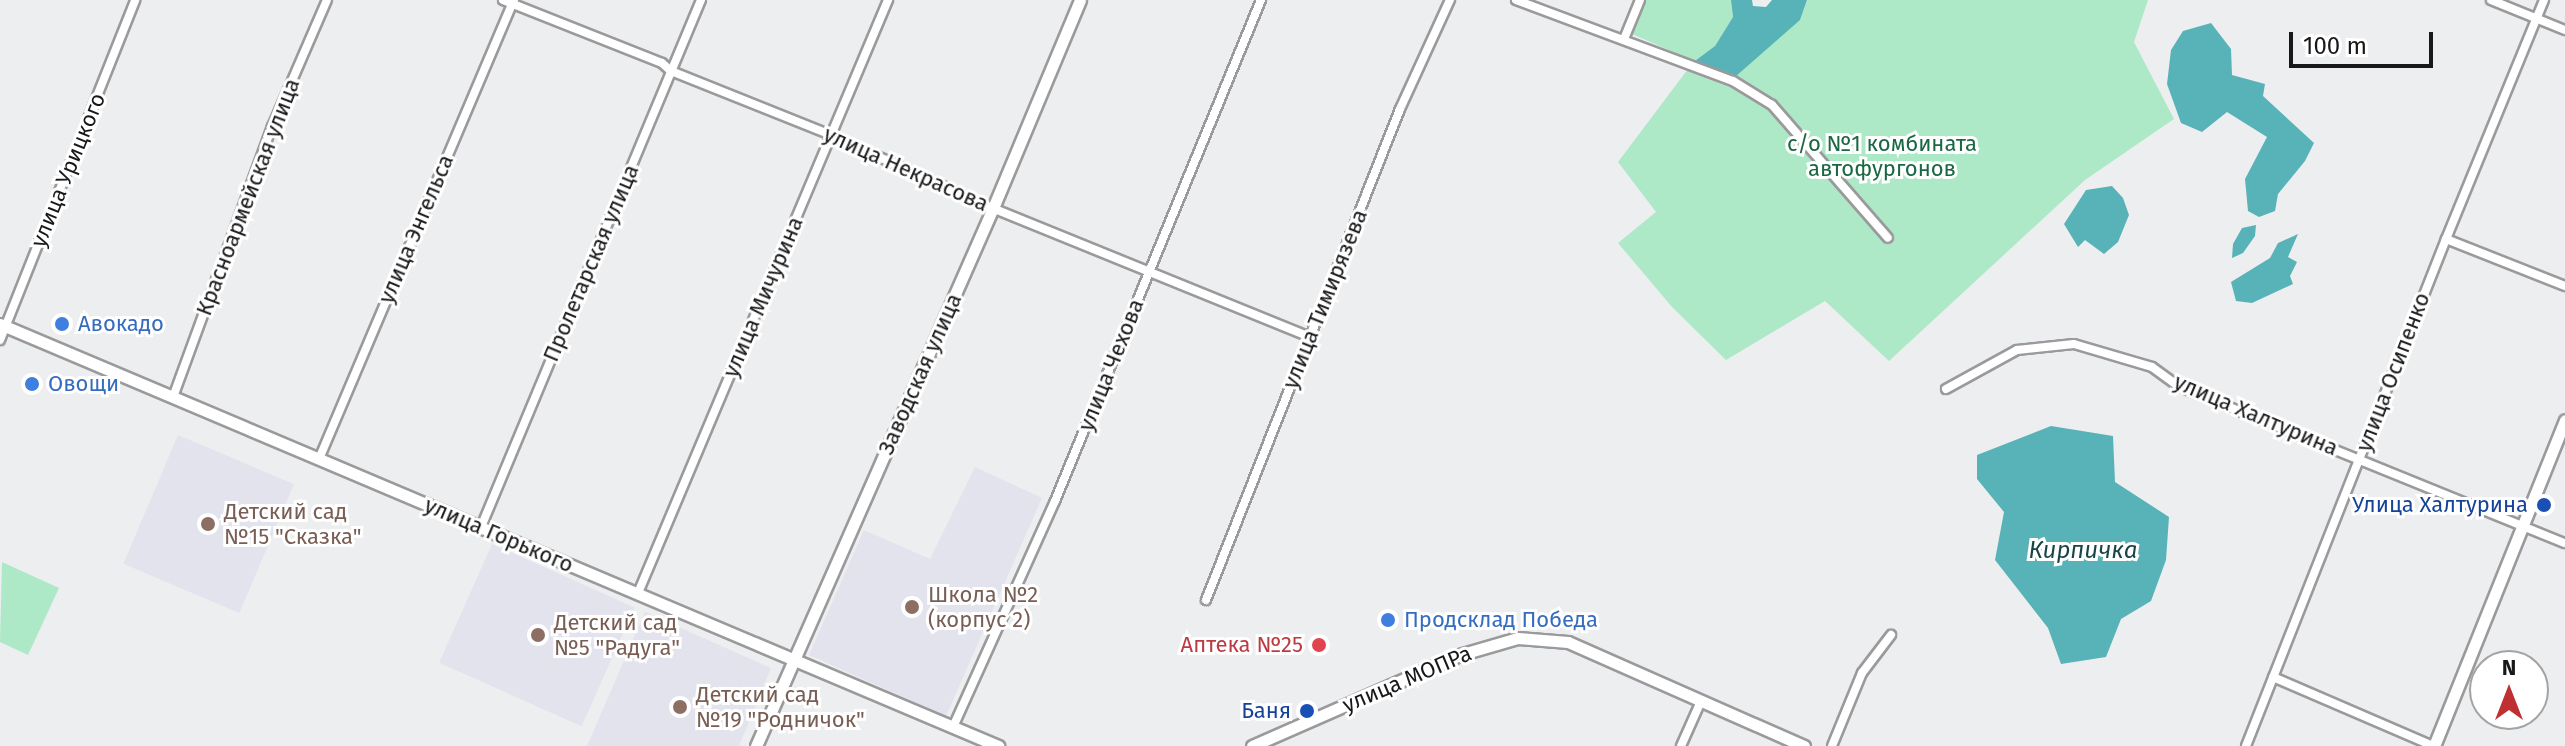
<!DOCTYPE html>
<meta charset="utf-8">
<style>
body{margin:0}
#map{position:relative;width:2565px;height:746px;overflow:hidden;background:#edeef0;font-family:"Fira Sans",sans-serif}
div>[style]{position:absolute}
.built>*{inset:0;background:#e2e3ed;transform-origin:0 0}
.green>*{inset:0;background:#aee9c7}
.water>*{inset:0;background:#57b3b7}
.roads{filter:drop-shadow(2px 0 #9a9a9c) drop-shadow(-2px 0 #9a9a9c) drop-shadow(0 2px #9a9a9c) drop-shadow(0 -2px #9a9a9c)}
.street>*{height:8px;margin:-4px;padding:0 4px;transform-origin:4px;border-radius:4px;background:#fff}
.secondary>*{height:11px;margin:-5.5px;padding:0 5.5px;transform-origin:5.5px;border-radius:5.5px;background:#fff}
.dots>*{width:22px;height:22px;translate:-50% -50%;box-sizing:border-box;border:4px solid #fff;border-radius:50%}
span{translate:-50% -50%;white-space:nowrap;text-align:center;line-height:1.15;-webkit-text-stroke:6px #fff;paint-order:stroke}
.park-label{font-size:22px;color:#196743}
.street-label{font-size:22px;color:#181819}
.shop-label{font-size:22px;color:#366cbe}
.left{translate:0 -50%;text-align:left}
.transit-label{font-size:22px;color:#164399}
.right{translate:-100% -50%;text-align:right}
.education-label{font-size:22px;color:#785e54}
.health-label{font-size:22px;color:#be3a42}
.water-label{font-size:24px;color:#1a4547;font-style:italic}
.north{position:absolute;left:2469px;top:650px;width:80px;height:80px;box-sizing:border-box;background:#fff;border:2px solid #a3a3a3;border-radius:50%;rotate:0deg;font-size:22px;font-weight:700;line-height:32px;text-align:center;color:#181819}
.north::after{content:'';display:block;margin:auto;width:28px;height:36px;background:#bf3033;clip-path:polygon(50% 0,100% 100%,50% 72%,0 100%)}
.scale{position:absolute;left:2289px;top:32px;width:144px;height:36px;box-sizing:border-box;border:4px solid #181819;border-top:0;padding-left:10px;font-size:24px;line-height:28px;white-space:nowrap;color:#181819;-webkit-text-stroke:6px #fff;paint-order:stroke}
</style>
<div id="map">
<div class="built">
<i style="left:178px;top:435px;width:126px;height:140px;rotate:23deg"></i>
<i style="clip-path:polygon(975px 467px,1042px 498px,946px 716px,809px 655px,864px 530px,930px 559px)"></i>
<i style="left:492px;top:544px;width:156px;height:130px;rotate:24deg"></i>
<i style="clip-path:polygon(645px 612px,771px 668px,739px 746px,587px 746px)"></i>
</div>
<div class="green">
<i style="clip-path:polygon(1646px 0,1731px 0,1733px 17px,1715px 46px,1800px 20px,1807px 0,2148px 0,2134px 42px,2174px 119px,2085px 180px,1889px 361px,1825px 301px,1726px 360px,1672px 307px,1618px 243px,1656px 212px,1618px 162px,1694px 61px,1632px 34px)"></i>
<i style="clip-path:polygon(2px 562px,59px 588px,28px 655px,0 642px)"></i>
</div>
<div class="water">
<i style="clip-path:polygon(1731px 0,1752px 0,1753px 6px,1766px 7px,1772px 0,1807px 0,1800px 20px,1735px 77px,1695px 61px,1715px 46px,1733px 17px)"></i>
<i style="clip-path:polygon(2211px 23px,2231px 49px,2232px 75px,2265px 84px,2263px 96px,2314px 143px,2305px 161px,2278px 194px,2275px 211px,2259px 217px,2248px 211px,2245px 179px,2267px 137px,2227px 112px,2202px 132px,2181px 123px,2167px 84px,2171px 50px,2183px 31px)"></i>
<i style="clip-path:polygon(2112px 186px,2123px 198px,2129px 215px,2118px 242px,2104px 254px,2085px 240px,2078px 247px,2064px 224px,2086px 190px)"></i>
<i style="clip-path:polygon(2256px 225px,2255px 236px,2243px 253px,2232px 258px,2233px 244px,2242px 228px)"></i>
<i style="clip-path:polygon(2298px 234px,2288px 257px,2297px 262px,2290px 276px,2293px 284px,2252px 303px,2236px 301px,2231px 282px,2270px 258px,2278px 243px)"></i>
<i style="clip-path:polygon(2051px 426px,2113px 436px,2115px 482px,2169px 517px,2166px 560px,2151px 601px,2121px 619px,2106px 657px,2061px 664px,2048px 628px,1995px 560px,2004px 512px,1977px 479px,1977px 455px)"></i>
</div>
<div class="roads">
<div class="street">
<i style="left:503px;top:0;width:171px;rotate:21.6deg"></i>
<i style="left:662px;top:63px;width:12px;rotate:42deg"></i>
<i style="left:671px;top:71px;width:172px;rotate:21.8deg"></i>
<i style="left:831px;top:135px;width:164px;rotate:24.5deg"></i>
<i style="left:980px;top:203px;width:356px;rotate:22.1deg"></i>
<i style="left:1516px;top:0;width:232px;rotate:20.5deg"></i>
<i style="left:1733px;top:81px;width:46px;rotate:31.6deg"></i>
<i style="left:1772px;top:105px;width:176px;rotate:48.9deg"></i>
<i style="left:2491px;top:0;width:80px;rotate:22.1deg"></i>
<i style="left:1624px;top:39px;width:42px;rotate:-67.7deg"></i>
<i style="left:2446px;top:239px;width:128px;rotate:21.6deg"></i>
<i style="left:0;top:340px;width:366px;rotate:-68.3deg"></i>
<i style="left:1946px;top:389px;width:81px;rotate:-28.8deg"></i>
<i style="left:2017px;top:350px;width:57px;rotate:-6deg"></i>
<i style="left:2074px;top:344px;width:81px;rotate:16.4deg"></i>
<i style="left:2152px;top:367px;width:34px;rotate:36deg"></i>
<i style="left:2180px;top:387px;width:415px;rotate:22.1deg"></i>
<i style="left:173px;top:397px;width:288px;rotate:-69.9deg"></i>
<i style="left:272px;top:127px;width:138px;rotate:-66.6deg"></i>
<i style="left:319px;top:459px;width:499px;rotate:-67deg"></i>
<i style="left:481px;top:527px;width:571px;rotate:-67.34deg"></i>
<i style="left:638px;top:593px;width:644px;rotate:-67.14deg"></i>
<i style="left:1206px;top:600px;width:528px;rotate:-68.44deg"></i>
<i style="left:1400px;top:109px;width:120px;rotate:-65.4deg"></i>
<i style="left:2273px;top:677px;width:174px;rotate:23.3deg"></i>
<i style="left:953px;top:727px;width:248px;rotate:-65.7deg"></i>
<i style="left:1055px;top:501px;width:542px;rotate:-67.65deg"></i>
<i style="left:1681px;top:746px;width:49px;rotate:-66deg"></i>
<i style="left:1832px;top:746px;width:79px;rotate:-67.7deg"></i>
<i style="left:1862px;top:673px;width:48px;rotate:-52.7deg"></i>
<i style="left:2246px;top:746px;width:545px;rotate:-68.47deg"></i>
<i style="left:2446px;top:239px;width:258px;rotate:-67.7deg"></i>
</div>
<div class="secondary">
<i style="left:0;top:324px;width:1084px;rotate:22.92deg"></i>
<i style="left:756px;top:746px;width:588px;rotate:-66.23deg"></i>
<i style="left:993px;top:208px;width:225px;rotate:-67.3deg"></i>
<i style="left:1252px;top:746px;width:226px;rotate:-23.7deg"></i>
<i style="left:1459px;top:655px;width:61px;rotate:-16.1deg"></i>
<i style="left:1518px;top:638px;width:50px;rotate:4.6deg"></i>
<i style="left:1568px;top:642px;width:258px;rotate:23.8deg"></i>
<i style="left:2434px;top:746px;width:351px;rotate:-68.1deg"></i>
</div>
</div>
<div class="dots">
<i style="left:62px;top:324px;background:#3f7fe0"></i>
<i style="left:32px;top:384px;background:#3f7fe0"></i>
<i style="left:2544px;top:505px;background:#1a4fb4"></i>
<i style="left:208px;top:524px;background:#8d6e63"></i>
<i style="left:912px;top:607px;background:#8d6e63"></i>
<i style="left:1388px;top:620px;background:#3f7fe0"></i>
<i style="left:538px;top:635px;background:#8d6e63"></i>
<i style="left:1319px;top:645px;background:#e0444e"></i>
<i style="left:680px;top:707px;background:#8d6e63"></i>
<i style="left:1307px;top:711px;background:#1a4fb4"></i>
</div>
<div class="park-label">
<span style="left:1882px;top:156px">с/о №1 комбината<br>автофургонов</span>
</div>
<div class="street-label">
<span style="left:906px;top:169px;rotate:24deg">улица Некрасова</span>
<span style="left:68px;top:170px;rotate:-68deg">улица Урицкого</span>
<span style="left:248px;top:197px;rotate:-69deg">Красноармейская улица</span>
<span style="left:416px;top:229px;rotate:-67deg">улица Энгельса</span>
<span style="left:591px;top:263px;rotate:-67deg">Пролетарская улица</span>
<span style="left:763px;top:297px;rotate:-67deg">улица Мичурина</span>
<span style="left:1325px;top:299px;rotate:-68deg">улица Тимирязева</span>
<span style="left:1111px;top:365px;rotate:-68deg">улица Чехова</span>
<span style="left:2393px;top:372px;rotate:-69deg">улица Осипенко</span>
<span style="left:920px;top:374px;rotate:-66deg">Заводская улица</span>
<span style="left:2256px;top:415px;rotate:23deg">улица Халтурина</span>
<span style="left:499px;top:535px;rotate:23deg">улица Горького</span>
<span style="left:1407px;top:679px;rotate:-23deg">улица МОПРа</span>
</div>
<div class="shop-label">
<span class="left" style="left:78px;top:324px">Авокадо</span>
<span class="left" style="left:48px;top:384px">Овощи</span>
<span class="left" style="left:1404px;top:620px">Продсклад Победа</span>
</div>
<div class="transit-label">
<span class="right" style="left:2528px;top:505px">Улица Халтурина</span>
<span class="right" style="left:1291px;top:711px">Баня</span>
</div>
<div class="education-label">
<span class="left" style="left:224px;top:524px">Детский сад<br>№15 "Сказка"</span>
<span class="left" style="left:928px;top:607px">Школа №2<br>(корпус 2)</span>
<span class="left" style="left:554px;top:635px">Детский сад<br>№5 "Радуга"</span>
<span class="left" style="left:696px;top:707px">Детский сад<br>№19 "Родничок"</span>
</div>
<div class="health-label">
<span class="right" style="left:1303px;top:645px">Аптека №25</span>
</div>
<div class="water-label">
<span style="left:2083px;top:551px">Кирпичка</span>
</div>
<div class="north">N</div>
<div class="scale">100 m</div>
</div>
